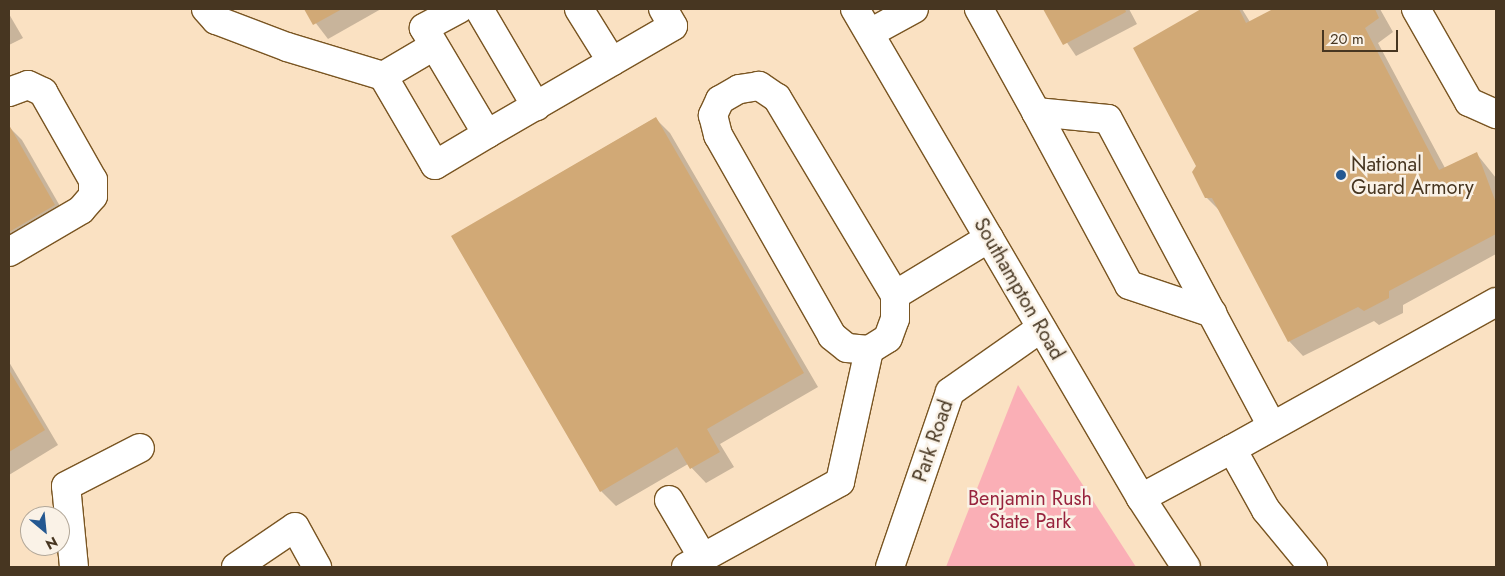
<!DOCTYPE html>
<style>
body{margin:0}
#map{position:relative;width:1505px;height:576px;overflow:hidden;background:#fae1c2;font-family:Jost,sans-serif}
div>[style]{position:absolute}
.green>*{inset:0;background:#faafb6}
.shadow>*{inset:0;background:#0003}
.building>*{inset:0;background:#d1a976}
.roads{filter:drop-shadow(1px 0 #795522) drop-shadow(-1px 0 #795522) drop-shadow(0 1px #795522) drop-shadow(0 -1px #795522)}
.minor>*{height:28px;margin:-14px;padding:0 14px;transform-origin:14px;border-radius:14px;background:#fff}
.dots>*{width:14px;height:14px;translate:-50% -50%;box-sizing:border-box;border:2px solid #faf2e7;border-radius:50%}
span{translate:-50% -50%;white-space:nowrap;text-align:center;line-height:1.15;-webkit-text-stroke:5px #faf2e7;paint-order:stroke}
.poi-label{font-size:20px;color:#473621}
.left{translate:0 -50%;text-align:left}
.street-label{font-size:20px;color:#473621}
.park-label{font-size:20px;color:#98243e}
.frame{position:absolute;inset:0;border:10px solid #473621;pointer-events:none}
.north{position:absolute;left:20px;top:506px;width:50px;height:50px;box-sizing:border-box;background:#faf2e7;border:1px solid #b2a798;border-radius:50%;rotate:152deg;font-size:14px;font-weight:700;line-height:20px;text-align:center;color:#473621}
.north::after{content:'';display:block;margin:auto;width:18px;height:22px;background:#245891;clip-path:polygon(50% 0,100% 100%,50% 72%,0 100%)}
.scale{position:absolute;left:1322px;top:30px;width:76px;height:22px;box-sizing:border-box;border:2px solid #473621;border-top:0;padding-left:6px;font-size:15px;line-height:18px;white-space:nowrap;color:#473621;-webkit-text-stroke:4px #faf2e7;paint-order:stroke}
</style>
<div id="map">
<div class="green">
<i style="clip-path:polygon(1018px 385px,1136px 567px,946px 567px)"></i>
</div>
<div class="shadow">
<i style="clip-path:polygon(305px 9px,381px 9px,328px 39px)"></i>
<i style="clip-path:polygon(1129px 9px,1137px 24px,1076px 56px,1045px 10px)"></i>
<i style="clip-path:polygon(1242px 9px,1250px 22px,1276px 9px,1380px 9px,1393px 32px,1378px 43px,1445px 168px,1476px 153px,1496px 178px,1496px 254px,1403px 305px,1403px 313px,1379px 325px,1374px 321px,1303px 356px,1289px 341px,1221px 212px,1206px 197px,1197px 166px,1203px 9px)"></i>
<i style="clip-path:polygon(9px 14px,23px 38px,9px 45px)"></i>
<i style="clip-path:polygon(655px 118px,670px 133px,818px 387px,720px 444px,734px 467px,706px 483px,688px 464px,616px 506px,601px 491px,453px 236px)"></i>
<i style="clip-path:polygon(9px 127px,22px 140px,68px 220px,9px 255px)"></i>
<i style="clip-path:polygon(9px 362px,58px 445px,9px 475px)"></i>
</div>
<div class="building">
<i style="clip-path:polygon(304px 9px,342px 9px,313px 25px)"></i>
<i style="clip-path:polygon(1043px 9px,1125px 9px,1126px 12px,1063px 45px)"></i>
<i style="clip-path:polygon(1201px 9px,1239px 9px,1246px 23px,1273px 9px,1375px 9px,1379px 18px,1365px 28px,1439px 170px,1477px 152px,1496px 203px,1496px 234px,1389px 291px,1389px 298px,1364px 311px,1358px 307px,1288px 342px,1212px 198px,1205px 198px,1192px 172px,1196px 166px,1133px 48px)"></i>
<i style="clip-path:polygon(656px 117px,804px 373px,707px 429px,720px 452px,690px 469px,677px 447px,600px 492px,451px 236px)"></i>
<i style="clip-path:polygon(9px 125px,55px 205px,9px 232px)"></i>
<i style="clip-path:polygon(9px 370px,45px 430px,9px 452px)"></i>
</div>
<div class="roads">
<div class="minor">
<i style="left:206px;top:9px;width:15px;rotate:48deg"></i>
<i style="left:216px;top:20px;width:76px;rotate:20.8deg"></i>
<i style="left:287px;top:47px;width:100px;rotate:16.8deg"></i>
<i style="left:459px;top:9px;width:40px;rotate:152deg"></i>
<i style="left:424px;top:28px;width:123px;rotate:59.3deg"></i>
<i style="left:487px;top:134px;width:215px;rotate:-30.1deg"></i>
<i style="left:673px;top:26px;width:20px;rotate:-120deg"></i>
<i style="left:479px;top:9px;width:113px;rotate:59.6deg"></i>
<i style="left:579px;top:9px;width:62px;rotate:58.1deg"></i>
<i style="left:855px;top:9px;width:566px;rotate:59.68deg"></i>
<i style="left:1141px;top:498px;width:82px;rotate:56.9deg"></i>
<i style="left:979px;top:9px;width:118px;rotate:61deg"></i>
<i style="left:1036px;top:112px;width:72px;rotate:5.6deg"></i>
<i style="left:1108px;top:119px;width:348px;rotate:61.9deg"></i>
<i style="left:1416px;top:9px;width:107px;rotate:60.3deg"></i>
<i style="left:1469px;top:102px;width:30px;rotate:24deg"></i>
<i style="left:870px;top:33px;width:50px;rotate:-28.6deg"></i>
<i style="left:434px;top:46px;width:59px;rotate:149.5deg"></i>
<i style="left:383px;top:76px;width:103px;rotate:59.7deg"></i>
<i style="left:435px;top:165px;width:61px;rotate:-30.8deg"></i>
<i style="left:9px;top:92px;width:20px;rotate:-20deg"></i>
<i style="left:28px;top:85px;width:17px;rotate:25deg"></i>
<i style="left:43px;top:92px;width:101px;rotate:60.4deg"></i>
<i style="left:93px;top:180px;width:16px;rotate:90deg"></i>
<i style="left:93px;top:196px;width:18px;rotate:131deg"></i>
<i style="left:81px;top:210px;width:83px;rotate:149.7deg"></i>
<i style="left:1036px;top:112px;width:196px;rotate:61.7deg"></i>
<i style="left:1129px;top:285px;width:88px;rotate:18.6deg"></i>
<i style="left:895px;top:295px;width:230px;rotate:-120.9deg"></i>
<i style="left:777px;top:98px;width:22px;rotate:-146deg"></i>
<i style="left:759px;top:86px;width:20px;rotate:171deg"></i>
<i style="left:739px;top:89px;width:22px;rotate:150deg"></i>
<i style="left:720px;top:100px;width:17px;rotate:115deg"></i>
<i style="left:713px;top:115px;width:21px;rotate:76deg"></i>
<i style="left:718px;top:135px;width:231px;rotate:60.4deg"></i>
<i style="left:832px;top:336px;width:19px;rotate:39deg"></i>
<i style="left:847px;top:348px;width:22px;rotate:5deg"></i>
<i style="left:869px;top:350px;width:22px;rotate:-32deg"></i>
<i style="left:888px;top:338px;width:20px;rotate:-70deg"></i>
<i style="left:895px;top:319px;width:24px;rotate:-90deg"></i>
<i style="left:895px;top:295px;width:110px;rotate:-31.2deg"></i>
<i style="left:1232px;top:449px;width:302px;rotate:-29.1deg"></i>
<i style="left:1141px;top:498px;width:103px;rotate:-28.3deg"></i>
<i style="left:1232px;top:449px;width:70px;rotate:60.9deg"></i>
<i style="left:1266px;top:510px;width:74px;rotate:50.5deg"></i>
<i style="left:669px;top:500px;width:67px;rotate:59.6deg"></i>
<i style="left:74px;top:567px;width:81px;rotate:-95.6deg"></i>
<i style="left:66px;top:486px;width:83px;rotate:-27.2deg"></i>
<i style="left:236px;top:567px;width:71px;rotate:-34.1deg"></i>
<i style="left:295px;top:527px;width:46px;rotate:61.2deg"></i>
<i style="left:686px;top:567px;width:176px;rotate:-28.9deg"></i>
<i style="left:840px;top:482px;width:135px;rotate:-77.6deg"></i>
<i style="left:890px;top:567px;width:185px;rotate:-71.1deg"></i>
<i style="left:950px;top:392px;width:111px;rotate:-35.1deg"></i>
</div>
</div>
<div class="dots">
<i style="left:1341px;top:175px;background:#245891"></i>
</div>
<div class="poi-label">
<span class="left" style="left:1351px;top:176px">National<br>Guard Armory</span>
</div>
<div class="street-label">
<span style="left:1019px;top:289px;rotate:60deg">Southampton Road</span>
<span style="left:933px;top:441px;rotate:-71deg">Park Road</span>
</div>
<div class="park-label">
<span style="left:1030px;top:510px">Benjamin Rush<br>State Park</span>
</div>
<div class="frame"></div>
<div class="north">N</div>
<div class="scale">20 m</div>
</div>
